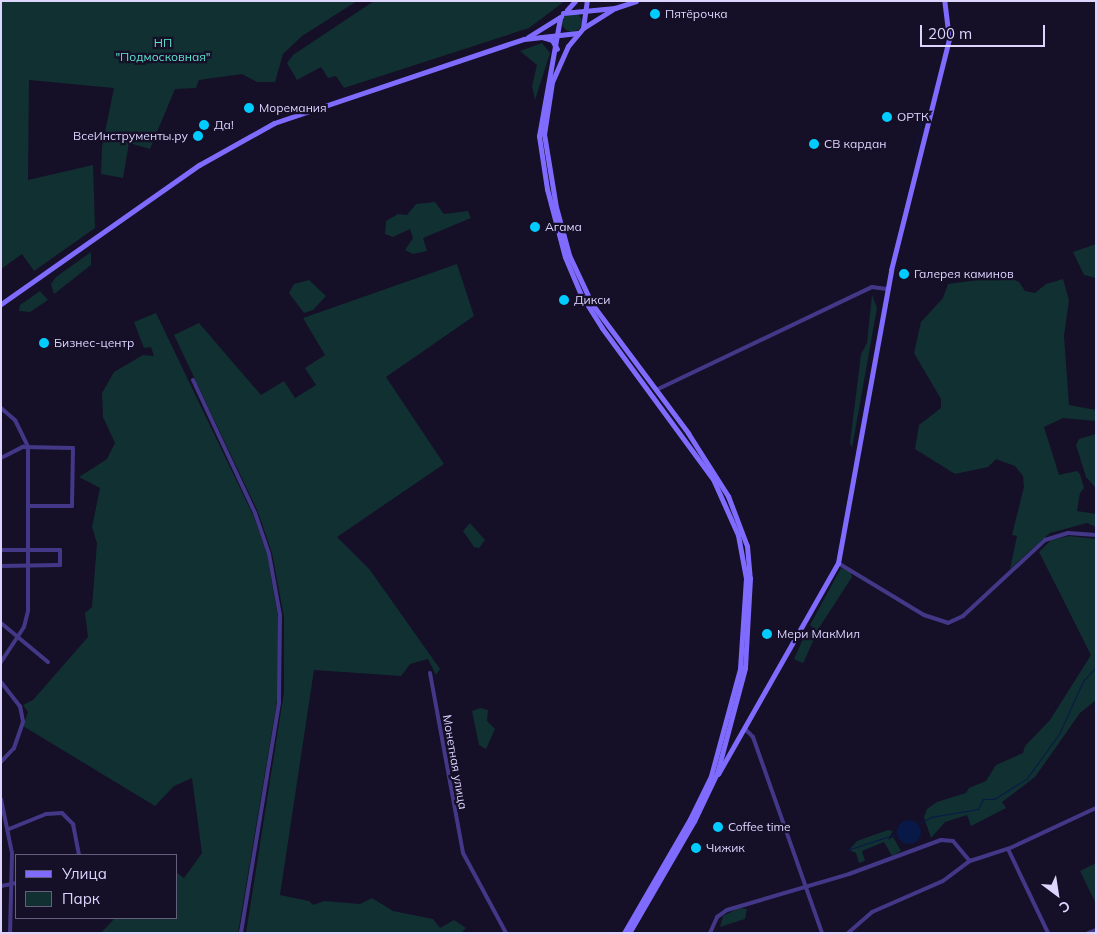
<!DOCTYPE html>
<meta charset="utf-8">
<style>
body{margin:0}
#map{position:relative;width:1097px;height:934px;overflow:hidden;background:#150f27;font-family:Mulish,sans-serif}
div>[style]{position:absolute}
.green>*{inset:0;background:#113032;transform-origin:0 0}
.round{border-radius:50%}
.water>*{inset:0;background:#091947}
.stream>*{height:1px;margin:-0.5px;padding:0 0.5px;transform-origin:0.5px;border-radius:0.5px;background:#091947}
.street>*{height:4px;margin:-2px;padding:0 2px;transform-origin:2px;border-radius:2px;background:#433888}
.secondary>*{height:5px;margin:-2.5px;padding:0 2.5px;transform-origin:2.5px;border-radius:2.5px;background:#7f6cff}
.dots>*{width:14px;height:14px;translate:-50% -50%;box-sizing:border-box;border:2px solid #150f27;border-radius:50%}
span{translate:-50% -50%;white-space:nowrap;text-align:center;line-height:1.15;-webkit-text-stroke:4.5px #150f27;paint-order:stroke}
.poi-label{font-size:12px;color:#ded5ff}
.left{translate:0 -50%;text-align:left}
.right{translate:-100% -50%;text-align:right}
.park-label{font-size:12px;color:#5ce4d0}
.street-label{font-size:12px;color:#ded5ff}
.frame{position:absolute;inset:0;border:2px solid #ded5ff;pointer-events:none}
.legend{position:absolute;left:15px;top:854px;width:162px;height:65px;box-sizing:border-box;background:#150f27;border:1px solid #655e7d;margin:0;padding:6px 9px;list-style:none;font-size:15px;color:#ded5ff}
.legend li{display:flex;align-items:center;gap:10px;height:25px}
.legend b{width:25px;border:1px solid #655e7d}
.north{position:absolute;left:1032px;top:869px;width:50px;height:50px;-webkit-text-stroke:4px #150f27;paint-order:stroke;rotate:149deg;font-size:14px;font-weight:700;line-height:20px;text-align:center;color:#ded5ff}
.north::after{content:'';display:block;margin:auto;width:18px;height:22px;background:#ded5ff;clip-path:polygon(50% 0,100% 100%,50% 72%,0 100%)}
.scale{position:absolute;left:920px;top:25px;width:125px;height:22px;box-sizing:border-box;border:2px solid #ded5ff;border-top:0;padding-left:6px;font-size:15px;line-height:18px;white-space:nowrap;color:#ded5ff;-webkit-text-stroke:4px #150f27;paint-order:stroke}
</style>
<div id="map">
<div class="green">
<i style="clip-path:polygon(1px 1px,357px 1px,302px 36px,283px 54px,275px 82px,257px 82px,242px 74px,199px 80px,196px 88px,175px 89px,150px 149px,129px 143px,123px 178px,101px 174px,102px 147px,114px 88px,29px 80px,28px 180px,93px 165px,95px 228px,34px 271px,22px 254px,1px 269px)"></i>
<i style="clip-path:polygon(374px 1px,565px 1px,529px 28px,344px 88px,336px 76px,328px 78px,321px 67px,297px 80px,287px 63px,293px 55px)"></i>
<i class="round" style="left:562px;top:12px;width:20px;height:20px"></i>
<i style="clip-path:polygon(542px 43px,550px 53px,535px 100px,532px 86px,537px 65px,520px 51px)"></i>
<i style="clip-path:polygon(435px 202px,444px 214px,468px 211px,471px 218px,423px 238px,427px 251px,413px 254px,405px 250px,413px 238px,410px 229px,393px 237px,385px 234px,386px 221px,398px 214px,407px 215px,416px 204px)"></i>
<i style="clip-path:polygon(1096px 244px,1096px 278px,1084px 275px,1073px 252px)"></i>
<i style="clip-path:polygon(91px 252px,91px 265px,54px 294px,51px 284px,56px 277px)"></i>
<i style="clip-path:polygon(457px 264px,474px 316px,386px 377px,444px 464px,337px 537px,370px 570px,440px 669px,436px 675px,428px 659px,410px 664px,401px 676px,314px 670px,280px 895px,309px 901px,313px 905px,324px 901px,360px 904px,372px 898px,393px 911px,433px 919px,440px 928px,454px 920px,466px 928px,461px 933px,246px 933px,284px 692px,284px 617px,272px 553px,258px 512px,174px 335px,199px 323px,261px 395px,284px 381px,295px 398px,316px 385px,305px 368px,325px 355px,303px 318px)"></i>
<i style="clip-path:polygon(1007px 276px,1019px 282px,1025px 291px,1035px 293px,1046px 284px,1063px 279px,1069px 300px,1064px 336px,1069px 405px,1096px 410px,1096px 421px,1063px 418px,1044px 427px,1059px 475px,1077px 471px,1080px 474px,1084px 488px,1080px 493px,1077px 511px,1096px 514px,1096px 527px,1087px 523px,1050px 533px,1010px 569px,1017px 536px,1012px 535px,1024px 487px,1023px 476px,1015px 466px,996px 459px,988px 467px,955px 474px,915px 449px,919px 425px,941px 408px,941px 399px,914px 353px,921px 322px,943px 298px,948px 284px)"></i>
<i style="clip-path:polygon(309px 280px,326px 296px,313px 310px,304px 313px,289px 293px,294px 284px)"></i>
<i style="clip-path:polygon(40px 291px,48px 300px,30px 312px,19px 311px,20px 305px)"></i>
<i style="clip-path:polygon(872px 295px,877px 308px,852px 448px,850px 443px,861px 354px,867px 343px)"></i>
<i style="clip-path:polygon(156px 313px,253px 515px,267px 554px,278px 617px,280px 672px,276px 707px,238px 933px,101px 933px,115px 918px,176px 918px,176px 872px,184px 878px,202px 853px,192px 778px,174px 786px,155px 806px,23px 726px,28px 712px,23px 705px,33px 700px,88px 637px,85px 613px,92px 607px,97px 543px,92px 527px,100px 488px,79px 477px,107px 459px,115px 443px,103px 417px,102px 393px,114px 372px,143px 355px,154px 356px,151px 347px,144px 348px,134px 322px)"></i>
<i style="clip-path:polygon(1096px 434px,1096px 488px,1086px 477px,1076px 445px,1079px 439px)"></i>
<i style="clip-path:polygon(470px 523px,485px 540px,479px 548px,474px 547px,463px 531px)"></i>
<i style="clip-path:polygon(1069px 536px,1096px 539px,1096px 700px,1080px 713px,1035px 777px,1002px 802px,1006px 808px,971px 826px,967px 815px,945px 822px,931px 838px,924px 817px,927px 809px,937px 802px,966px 793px,969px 788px,986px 781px,996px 765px,1023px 753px,1025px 746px,1050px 720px,1091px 655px,1039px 552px,1051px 540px)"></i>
<i style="clip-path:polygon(841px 568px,850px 571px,852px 577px,817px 631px,810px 625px)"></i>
<i style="left:807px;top:630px;width:10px;height:32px;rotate:24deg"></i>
<i style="clip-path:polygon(480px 708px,488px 710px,487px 721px,495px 729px,486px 749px,479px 745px,472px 711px)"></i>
<i style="clip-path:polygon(888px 830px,893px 831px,888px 840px,893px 837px,901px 851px,892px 856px,884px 842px,862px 851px,865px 861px,859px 863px,856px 853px,849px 850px,857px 841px)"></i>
<i style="clip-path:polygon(1096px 863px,1096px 904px,1080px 871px)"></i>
<i style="clip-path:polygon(739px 908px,747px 909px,745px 919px,720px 927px,723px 916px)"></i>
</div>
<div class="water">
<i class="round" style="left:897px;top:820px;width:24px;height:24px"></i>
</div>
<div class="stream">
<i style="left:919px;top:129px;width:18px;rotate:-74deg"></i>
<i style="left:914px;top:150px;width:15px;rotate:-74deg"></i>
<i style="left:920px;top:823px;width:13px;rotate:-29deg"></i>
<i style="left:931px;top:817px;width:48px;rotate:-9.7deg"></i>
<i style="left:978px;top:809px;width:11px;rotate:-63deg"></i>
<i style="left:983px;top:799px;width:11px"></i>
<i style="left:994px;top:799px;width:39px;rotate:-32deg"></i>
<i style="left:1027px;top:778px;width:54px;rotate:-54deg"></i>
<i style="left:1059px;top:734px;width:58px;rotate:-65.6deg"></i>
<i style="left:1083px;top:681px;width:19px;rotate:-47deg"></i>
<i style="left:847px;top:850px;width:52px;rotate:-18.1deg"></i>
</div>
<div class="street">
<i style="left:193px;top:380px;width:147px;rotate:65deg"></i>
<i style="left:255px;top:513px;width:43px;rotate:71.1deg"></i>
<i style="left:269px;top:554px;width:62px;rotate:79.8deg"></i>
<i style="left:280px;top:615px;width:88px;rotate:90.7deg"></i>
<i style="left:279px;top:703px;width:233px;rotate:99.4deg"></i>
<i style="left:656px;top:390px;width:239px;rotate:-25.5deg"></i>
<i style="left:872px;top:287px;width:15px;rotate:8deg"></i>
<i style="left:1px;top:408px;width:18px;rotate:41deg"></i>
<i style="left:15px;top:420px;width:30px;rotate:64deg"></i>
<i style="left:28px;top:447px;width:164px;rotate:90deg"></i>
<i style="left:28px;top:611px;width:16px;rotate:104deg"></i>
<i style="left:24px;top:627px;width:42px;rotate:123.3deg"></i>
<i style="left:1px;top:458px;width:25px;rotate:-27deg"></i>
<i style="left:23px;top:447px;width:50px;rotate:1.1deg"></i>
<i style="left:73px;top:448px;width:58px;rotate:91deg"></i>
<i style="left:72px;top:506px;width:44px;rotate:180deg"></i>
<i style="left:1px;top:550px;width:59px"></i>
<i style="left:60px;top:550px;width:15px;rotate:90deg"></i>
<i style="left:60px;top:565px;width:59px;rotate:179deg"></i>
<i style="left:838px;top:563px;width:100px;rotate:31.2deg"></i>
<i style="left:924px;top:615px;width:25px;rotate:18deg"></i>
<i style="left:948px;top:623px;width:17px;rotate:-25deg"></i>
<i style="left:963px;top:616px;width:112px;rotate:-42.8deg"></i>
<i style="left:1045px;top:540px;width:24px;rotate:-17deg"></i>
<i style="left:1068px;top:533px;width:28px;rotate:4deg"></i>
<i style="left:1px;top:623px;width:61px;rotate:39.7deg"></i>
<i style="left:430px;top:673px;width:183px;rotate:79.6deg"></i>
<i style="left:463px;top:853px;width:91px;rotate:61.7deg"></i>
<i style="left:1px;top:682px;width:31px;rotate:52deg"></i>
<i style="left:20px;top:706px;width:16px;rotate:79deg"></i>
<i style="left:23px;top:722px;width:28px;rotate:109deg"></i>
<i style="left:14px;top:748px;width:19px;rotate:133deg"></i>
<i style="left:745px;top:729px;width:11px;rotate:45deg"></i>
<i style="left:753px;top:737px;width:208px;rotate:70.6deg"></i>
<i style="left:1px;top:799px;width:55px;rotate:78.5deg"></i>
<i style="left:12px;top:853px;width:80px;rotate:91.4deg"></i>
<i style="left:9px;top:829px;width:40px;rotate:-22deg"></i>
<i style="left:46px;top:814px;width:16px;rotate:-4deg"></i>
<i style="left:62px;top:813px;width:16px;rotate:45deg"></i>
<i style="left:73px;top:824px;width:32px;rotate:79deg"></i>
<i style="left:1008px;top:849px;width:93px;rotate:64.5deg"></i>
<i style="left:1px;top:886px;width:15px;rotate:-11deg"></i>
<i style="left:710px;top:933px;width:17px;rotate:-66deg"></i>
<i style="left:717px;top:917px;width:12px;rotate:-35deg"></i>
<i style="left:727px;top:910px;width:127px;rotate:-16.4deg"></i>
<i style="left:849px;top:874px;width:98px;rotate:-20.3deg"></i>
<i style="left:941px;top:840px;width:12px;rotate:5deg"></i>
<i style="left:953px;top:841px;width:26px;rotate:50deg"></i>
<i style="left:970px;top:861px;width:40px;rotate:-18deg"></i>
<i style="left:1008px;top:849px;width:97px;rotate:-25deg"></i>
<i style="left:848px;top:933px;width:32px;rotate:-41deg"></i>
<i style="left:872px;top:912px;width:77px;rotate:-23.6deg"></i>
<i style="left:943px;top:881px;width:34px;rotate:-37deg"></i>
<i style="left:1088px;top:933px;width:9px;rotate:-21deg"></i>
</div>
<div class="secondary">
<i style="left:615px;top:8px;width:36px;rotate:148deg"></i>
<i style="left:584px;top:27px;width:25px;rotate:130deg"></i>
<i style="left:568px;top:46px;width:39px;rotate:114deg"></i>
<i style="left:552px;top:82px;width:53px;rotate:98.7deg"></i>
<i style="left:544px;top:134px;width:74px;rotate:80.7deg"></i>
<i style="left:556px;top:207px;width:50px;rotate:74.8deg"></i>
<i style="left:569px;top:255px;width:54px;rotate:64.9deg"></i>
<i style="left:592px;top:304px;width:161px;rotate:53.3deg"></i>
<i style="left:688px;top:433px;width:75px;rotate:57.6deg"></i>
<i style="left:728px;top:496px;width:53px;rotate:69.2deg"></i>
<i style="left:747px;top:546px;width:32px;rotate:85deg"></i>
<i style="left:750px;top:578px;width:90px;rotate:93.2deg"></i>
<i style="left:745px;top:668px;width:109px;rotate:104.9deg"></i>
<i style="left:717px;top:773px;width:53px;rotate:115.6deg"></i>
<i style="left:694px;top:821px;width:129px;rotate:120.1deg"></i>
<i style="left:567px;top:10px;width:12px;rotate:-48deg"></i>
<i style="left:563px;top:13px;width:52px;rotate:-5.5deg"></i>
<i style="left:615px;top:8px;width:22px;rotate:-18deg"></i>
<i style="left:560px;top:18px;width:120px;rotate:100.1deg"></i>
<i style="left:539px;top:136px;width:54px;rotate:81.4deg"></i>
<i style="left:547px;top:189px;width:70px;rotate:75.2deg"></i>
<i style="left:565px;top:257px;width:39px;rotate:67deg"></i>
<i style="left:580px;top:293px;width:41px;rotate:57.8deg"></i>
<i style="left:602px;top:328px;width:187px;rotate:53.7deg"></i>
<i style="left:713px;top:479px;width:61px;rotate:65.9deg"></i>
<i style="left:738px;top:535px;width:44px;rotate:79.5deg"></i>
<i style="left:746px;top:578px;width:91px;rotate:93.8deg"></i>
<i style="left:740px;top:669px;width:111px;rotate:105.2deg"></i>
<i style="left:711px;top:776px;width:48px;rotate:116deg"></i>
<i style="left:690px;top:819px;width:132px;rotate:120.1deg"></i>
<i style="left:583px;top:28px;width:27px;rotate:-82deg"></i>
<i style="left:528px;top:37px;width:39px;rotate:-32deg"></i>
<i style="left:542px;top:37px;width:10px;rotate:17deg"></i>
<i style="left:552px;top:40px;width:10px;rotate:61deg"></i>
<i style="left:1px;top:304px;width:242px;rotate:-35.1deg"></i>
<i style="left:199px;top:165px;width:86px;rotate:-29.2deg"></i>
<i style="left:274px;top:123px;width:264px;rotate:-18.6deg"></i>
<i style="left:524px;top:39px;width:54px;rotate:-6.3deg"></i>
<i style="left:718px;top:774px;width:243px;rotate:-60.4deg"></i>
<i style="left:838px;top:563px;width:298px;rotate:-79.7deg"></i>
<i style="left:891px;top:270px;width:238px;rotate:-75.9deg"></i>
<i style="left:949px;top:39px;width:38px;rotate:-97deg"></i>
</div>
<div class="dots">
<i style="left:655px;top:14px;background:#01ccff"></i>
<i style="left:249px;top:108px;background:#01ccff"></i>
<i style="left:887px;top:117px;background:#01ccff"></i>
<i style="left:204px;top:125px;background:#01ccff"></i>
<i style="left:198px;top:136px;background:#01ccff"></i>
<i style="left:814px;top:144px;background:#01ccff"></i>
<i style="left:535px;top:227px;background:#01ccff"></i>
<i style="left:904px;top:274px;background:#01ccff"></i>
<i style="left:564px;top:300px;background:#01ccff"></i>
<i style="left:44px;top:343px;background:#01ccff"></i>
<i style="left:767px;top:634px;background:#01ccff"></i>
<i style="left:718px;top:827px;background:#01ccff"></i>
<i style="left:696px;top:848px;background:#01ccff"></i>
</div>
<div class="poi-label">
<span class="left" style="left:665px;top:14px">Пятёрочка</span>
<span class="left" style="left:259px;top:108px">Моремания</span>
<span class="left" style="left:897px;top:117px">ОРТК</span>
<span class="left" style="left:214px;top:125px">Да!</span>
<span class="right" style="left:188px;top:136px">ВсеИнструменты.ру</span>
<span class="left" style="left:824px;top:144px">СВ кардан</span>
<span class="left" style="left:545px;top:227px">Агама</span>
<span class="left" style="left:914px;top:274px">Галерея каминов</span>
<span class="left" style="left:574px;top:300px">Дикси</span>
<span class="left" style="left:54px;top:343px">Бизнес-центр</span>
<span class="left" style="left:777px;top:634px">Мери МакМил</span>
<span class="left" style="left:728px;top:827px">Coffee time</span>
<span class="left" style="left:706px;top:848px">Чижик</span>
</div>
<div class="park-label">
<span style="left:163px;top:50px">НП<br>"Подмосковная"</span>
</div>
<div class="street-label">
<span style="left:455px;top:762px;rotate:80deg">Монетная улица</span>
</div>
<div class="frame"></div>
<ul class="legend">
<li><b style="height:6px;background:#7f6cff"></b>Улица</li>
<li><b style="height:14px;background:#113032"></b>Парк</li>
</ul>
<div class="north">С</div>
<div class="scale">200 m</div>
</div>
